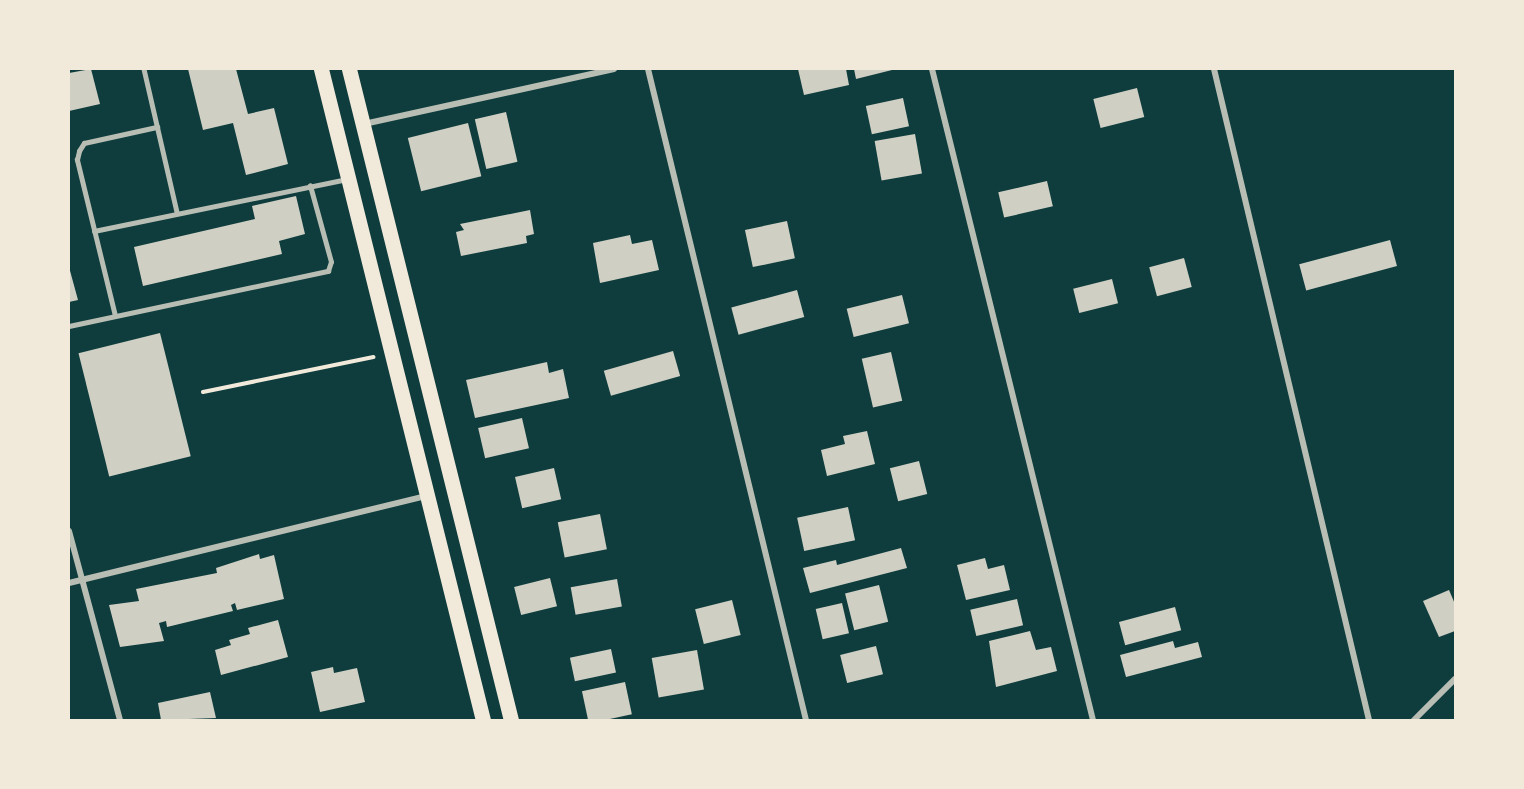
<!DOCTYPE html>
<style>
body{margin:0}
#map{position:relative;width:1524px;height:789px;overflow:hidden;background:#0f3d3e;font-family:Overpass,sans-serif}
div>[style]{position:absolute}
.building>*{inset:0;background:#cfcfc3;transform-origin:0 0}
.path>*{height:4px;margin:-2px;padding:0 2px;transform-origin:2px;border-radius:2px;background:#f1e9da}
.service>*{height:4.5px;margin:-2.25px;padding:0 2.25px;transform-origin:2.25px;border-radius:2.25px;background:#b8beb3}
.minor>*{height:6px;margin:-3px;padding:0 3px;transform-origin:3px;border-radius:3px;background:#b8beb3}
.primary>*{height:15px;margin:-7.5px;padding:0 7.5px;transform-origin:7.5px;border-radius:7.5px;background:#f1e9da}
span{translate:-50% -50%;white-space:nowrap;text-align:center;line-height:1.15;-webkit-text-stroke:6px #f1e9da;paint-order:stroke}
.frame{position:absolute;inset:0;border:70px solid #f1e9da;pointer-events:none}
</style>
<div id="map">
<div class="building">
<i style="clip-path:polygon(91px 69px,100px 104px,69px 111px,69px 73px)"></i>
<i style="clip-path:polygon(188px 69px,236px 69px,248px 114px,274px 108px,288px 164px,246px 175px,233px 123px,203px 130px)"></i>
<i style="clip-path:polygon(798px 69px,846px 69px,849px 85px,804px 95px)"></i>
<i style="clip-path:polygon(854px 69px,892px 69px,892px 70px,856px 79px)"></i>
<i style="left:1137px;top:88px;width:30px;height:45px;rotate:76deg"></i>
<i style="left:903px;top:98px;width:29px;height:38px;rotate:78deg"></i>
<i style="left:506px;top:112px;width:51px;height:32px;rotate:77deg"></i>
<i style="left:468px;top:123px;width:55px;height:62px;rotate:76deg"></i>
<i style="left:915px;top:134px;width:40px;height:41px;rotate:80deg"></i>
<i style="left:1047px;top:181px;width:26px;height:50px;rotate:77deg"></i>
<i style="clip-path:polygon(296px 196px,305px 234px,279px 241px,282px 254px,143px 286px,134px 247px,255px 219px,252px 206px)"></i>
<i style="clip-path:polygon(530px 210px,534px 234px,526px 236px,527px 243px,461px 256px,456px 232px,464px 230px,460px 224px)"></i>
<i style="left:787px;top:221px;width:38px;height:43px;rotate:78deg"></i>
<i style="clip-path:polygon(630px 235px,632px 244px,652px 240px,659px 270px,600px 283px,593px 243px)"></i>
<i style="left:1390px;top:240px;width:27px;height:94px;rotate:75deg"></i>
<i style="left:1184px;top:258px;width:30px;height:36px;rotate:75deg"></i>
<i style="clip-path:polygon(69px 267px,78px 300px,69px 302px)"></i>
<i style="left:1112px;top:279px;width:25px;height:40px;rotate:76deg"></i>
<i style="left:797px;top:290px;width:28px;height:68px;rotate:75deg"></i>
<i style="left:902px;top:295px;width:29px;height:57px;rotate:76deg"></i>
<i style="left:160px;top:333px;width:127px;height:84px;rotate:76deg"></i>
<i style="left:673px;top:351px;width:26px;height:72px;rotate:74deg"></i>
<i style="left:891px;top:352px;width:50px;height:30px;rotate:77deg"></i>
<i style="clip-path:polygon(547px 362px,549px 373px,563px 369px,569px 398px,475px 418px,466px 380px)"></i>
<i style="left:522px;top:418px;width:31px;height:45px;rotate:77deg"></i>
<i style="clip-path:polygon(867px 431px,875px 464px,827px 476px,821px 450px,845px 444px,843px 436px)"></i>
<i style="left:919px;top:461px;width:34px;height:30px;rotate:76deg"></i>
<i style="left:554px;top:468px;width:32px;height:40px;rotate:77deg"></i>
<i style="left:848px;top:507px;width:34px;height:52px;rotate:78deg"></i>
<i style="left:600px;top:514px;width:36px;height:43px;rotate:79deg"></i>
<i style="clip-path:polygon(901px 548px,907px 568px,810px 593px,803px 568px,836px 560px,837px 565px)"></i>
<i style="clip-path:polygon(259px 554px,260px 559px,274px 555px,284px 599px,237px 610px,235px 603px,231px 605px,233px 611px,167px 627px,166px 621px,159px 623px,164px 641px,120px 647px,109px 605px,139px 601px,136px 589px,217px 573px,216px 568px)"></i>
<i style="clip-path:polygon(985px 558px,988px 569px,1004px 565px,1010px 590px,966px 600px,957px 565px)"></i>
<i style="left:550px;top:578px;width:29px;height:37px;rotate:76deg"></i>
<i style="left:617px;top:579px;width:28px;height:47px;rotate:80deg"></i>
<i style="left:879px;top:585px;width:38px;height:35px;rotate:76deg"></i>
<i style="clip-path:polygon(1449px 590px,1455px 604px,1455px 631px,1439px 637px,1423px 601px)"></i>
<i style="left:1017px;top:599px;width:27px;height:48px;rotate:77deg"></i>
<i style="left:732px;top:600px;width:36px;height:38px;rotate:76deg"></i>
<i style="left:842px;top:603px;width:31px;height:27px;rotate:77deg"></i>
<i style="left:1175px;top:607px;width:24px;height:58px;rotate:75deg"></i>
<i style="clip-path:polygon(278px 620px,288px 657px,221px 675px,215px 650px,231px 645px,229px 640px,250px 634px,248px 628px)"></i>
<i style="clip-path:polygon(1030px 631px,1036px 650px,1051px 647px,1057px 671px,996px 687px,989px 641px)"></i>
<i style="clip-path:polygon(1173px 641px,1175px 648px,1198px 642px,1202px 657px,1126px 677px,1120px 655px)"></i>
<i style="left:876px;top:646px;width:29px;height:37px;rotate:76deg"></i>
<i style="left:611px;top:649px;width:24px;height:42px;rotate:78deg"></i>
<i style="left:697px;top:650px;width:40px;height:46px;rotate:80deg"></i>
<i style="clip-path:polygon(333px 667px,334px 673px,357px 668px,365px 702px,320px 712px,311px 672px)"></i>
<i style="left:625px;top:682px;width:33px;height:44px;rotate:78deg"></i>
<i style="clip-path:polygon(210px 692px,216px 718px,161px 720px,158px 703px)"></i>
</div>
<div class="path">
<i style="left:203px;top:392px;width:174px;rotate:-11.6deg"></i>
</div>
<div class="service">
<i style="left:144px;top:69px;width:147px;rotate:77deg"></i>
<i style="left:94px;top:231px;width:258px;rotate:-11.6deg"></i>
<i style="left:115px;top:316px;width:161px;rotate:-103.7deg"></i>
<i style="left:77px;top:160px;width:9px;rotate:-77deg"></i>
<i style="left:79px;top:151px;width:9px;rotate:-58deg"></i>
<i style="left:84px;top:143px;width:75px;rotate:-12.4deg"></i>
<i style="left:69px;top:326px;width:265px;rotate:-12deg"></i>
<i style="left:328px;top:271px;width:9px;rotate:-72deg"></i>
<i style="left:331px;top:262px;width:79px;rotate:-105.4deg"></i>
</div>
<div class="minor">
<i style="left:648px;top:69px;width:670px;rotate:76.36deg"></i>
<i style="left:932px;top:69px;width:671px;rotate:76.11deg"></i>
<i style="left:1214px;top:69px;width:669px;rotate:76.61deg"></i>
<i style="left:364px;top:124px;width:256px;rotate:-12.4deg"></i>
<i style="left:69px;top:531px;width:196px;rotate:74.9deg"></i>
<i style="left:69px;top:583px;width:368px;rotate:-13.7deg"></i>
<i style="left:1414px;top:720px;width:58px;rotate:-45deg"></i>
</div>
<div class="primary">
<i style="left:321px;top:69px;width:671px;rotate:76.03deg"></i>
<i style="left:349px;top:69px;width:671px;rotate:76.03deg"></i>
</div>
<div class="frame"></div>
</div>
